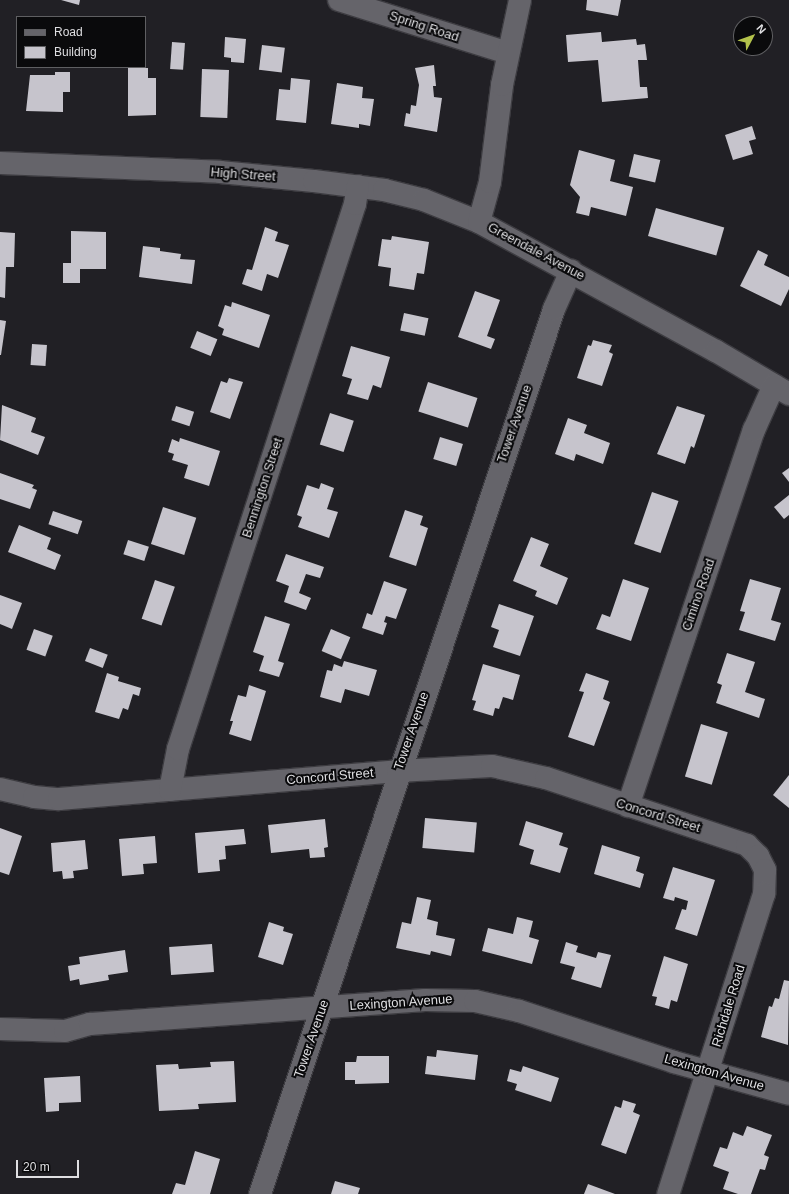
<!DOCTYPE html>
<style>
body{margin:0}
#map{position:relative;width:789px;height:1194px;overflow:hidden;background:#212025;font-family:Arial,sans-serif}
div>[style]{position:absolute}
.building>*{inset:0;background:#c6c4cc;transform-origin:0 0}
.roads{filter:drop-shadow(1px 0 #3d3c41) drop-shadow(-1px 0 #3d3c41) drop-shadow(0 1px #3d3c41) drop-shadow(0 -1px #3d3c41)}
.minor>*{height:22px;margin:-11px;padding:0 11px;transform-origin:11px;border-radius:11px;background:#65646a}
span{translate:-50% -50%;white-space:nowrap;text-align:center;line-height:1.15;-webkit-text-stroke:4px #0a0a0c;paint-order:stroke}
.street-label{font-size:13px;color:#dfdfe2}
.legend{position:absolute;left:16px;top:16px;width:130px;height:52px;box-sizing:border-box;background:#0a0a0c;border:1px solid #5f5f62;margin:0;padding:5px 7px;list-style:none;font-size:12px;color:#dfdfe2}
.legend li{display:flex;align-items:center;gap:8px;height:20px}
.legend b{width:20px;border:1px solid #5f5f62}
.north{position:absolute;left:733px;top:16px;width:40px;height:40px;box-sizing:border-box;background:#0a0a0c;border:1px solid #5f5f62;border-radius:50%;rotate:49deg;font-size:11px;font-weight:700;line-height:16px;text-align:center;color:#dfdfe2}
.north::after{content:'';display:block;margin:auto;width:14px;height:18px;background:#b3c24b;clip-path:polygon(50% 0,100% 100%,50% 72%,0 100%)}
.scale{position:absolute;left:16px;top:1160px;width:63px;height:18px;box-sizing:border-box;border:2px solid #dfdfe2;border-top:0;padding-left:5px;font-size:12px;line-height:14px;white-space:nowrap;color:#dfdfe2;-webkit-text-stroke:3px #0a0a0c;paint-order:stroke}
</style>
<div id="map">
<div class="building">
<i style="clip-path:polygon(61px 0,80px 0,79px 5px)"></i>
<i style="clip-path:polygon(587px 0,621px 0,618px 16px,586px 10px)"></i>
<i style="clip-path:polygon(601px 32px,602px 42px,636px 39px,637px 45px,645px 44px,647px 60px,638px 60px,640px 87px,647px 87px,648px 98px,602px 102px,598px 60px,568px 62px,566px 35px)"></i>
<i style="clip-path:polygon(225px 37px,246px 39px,244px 63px,231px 62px,231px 58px,224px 57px)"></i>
<i style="left:172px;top:42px;width:13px;height:27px;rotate:4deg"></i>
<i style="left:262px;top:45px;width:23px;height:25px;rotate:7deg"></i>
<i style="clip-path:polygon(434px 65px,436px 86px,433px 86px,434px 97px,442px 98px,437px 132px,404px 126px,406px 113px,410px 114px,411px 105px,416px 106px,419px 85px,415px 68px)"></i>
<i style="clip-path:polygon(128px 68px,148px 68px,148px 78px,156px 78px,156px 115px,128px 116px)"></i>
<i style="left:202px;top:69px;width:27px;height:48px;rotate:2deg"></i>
<i style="clip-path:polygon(55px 72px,70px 72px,70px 92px,63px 92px,63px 112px,26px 111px,30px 75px,55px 75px)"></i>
<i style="clip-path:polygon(291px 78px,310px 80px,306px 123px,276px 120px,279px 89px,290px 90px)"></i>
<i style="clip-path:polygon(337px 83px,363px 87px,362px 98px,374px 99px,370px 126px,359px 124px,359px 128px,331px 124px)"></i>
<i style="clip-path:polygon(752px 126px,756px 139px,749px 141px,753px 154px,733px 160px,725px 135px)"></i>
<i style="clip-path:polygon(579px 150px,615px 160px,610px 181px,633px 187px,626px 216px,591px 207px,589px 216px,576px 213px,580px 197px,570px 185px)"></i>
<i style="left:634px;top:154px;width:27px;height:23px;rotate:13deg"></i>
<i style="left:656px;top:208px;width:71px;height:29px;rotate:16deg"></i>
<i style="clip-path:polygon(265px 227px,278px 232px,275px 241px,289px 245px,278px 278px,267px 274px,262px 291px,242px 284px,247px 269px,252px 270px)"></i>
<i style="clip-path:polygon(71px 231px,106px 232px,106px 269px,80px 269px,80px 283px,63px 283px,63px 263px,71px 263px)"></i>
<i style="clip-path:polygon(0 232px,15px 233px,14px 267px,6px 267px,5px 298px,0 297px)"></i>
<i style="clip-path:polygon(392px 236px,429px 242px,424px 274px,417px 273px,414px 290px,389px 286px,391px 268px,378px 266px,382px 239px,391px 240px)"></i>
<i style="clip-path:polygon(143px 246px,160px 248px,160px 251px,181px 254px,180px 259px,195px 260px,192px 284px,139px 277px)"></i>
<i style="clip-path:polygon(758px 250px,768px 255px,764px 265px,789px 277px,789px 289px,781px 306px,740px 286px)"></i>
<i style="clip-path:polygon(475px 291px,500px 300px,487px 336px,495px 339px,491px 349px,458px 337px)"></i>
<i style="clip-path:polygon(232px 302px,270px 315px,259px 348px,222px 335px,224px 329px,218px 326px,225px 305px,231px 307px)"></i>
<i style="left:404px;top:313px;width:25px;height:18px;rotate:12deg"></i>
<i style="clip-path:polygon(0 320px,6px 321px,1px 355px,0 355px)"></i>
<i style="left:197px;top:331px;width:22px;height:18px;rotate:22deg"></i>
<i style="clip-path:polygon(593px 340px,612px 345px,609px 352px,613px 354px,602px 386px,577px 378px,588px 345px,591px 346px)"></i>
<i style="left:32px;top:344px;width:15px;height:21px;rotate:4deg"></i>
<i style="clip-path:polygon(351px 346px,390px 357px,381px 388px,373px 385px,368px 400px,347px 394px,352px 379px,342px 376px)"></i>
<i style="clip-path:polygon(229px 378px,243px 382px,230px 419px,210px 412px,221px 381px,227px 383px)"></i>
<i style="left:428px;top:382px;width:52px;height:31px;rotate:18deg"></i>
<i style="clip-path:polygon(2px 405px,36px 418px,31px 432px,45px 437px,38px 455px,0 440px)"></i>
<i style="left:176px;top:406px;width:19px;height:15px;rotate:18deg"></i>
<i style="clip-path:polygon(677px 406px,705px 415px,694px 448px,691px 446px,685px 464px,657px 454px)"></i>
<i style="left:330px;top:413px;width:25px;height:33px;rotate:18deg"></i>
<i style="clip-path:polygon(568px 418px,587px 425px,584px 433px,610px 443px,603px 464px,576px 454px,574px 461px,555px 454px)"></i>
<i style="left:440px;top:437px;width:24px;height:23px;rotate:17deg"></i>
<i style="clip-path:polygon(180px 438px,220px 451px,209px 486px,184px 478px,188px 465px,172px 460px,174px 454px,168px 452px,172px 439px,179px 442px)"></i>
<i style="clip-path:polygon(789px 468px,789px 482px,782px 473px)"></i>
<i style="clip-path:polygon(0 473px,34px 485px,32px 488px,37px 490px,30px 509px,0 499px)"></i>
<i style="clip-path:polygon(321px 483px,334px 488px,327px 509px,338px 512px,329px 538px,298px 527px,302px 517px,297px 515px,307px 485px,319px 489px)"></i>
<i style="left:652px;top:492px;width:28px;height:55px;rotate:19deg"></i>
<i style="clip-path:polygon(789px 495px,789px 515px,784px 519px,774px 507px)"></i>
<i style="left:163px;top:507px;width:35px;height:39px;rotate:18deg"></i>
<i style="clip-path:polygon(405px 510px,423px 516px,420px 525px,428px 528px,416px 566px,389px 557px)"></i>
<i style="left:53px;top:511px;width:31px;height:14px;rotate:19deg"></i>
<i style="clip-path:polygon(19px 525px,51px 538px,47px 549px,61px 555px,55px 570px,8px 552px)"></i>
<i style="clip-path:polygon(531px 537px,549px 544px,540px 566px,568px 578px,557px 605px,535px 596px,537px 591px,513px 581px)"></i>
<i style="left:128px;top:540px;width:22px;height:15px;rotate:18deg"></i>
<i style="clip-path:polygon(286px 554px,324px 567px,320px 578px,306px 574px,299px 593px,311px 598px,306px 610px,284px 602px,289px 586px,276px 581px)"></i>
<i style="clip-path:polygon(623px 579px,649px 588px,631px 641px,596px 629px,602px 614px,610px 617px)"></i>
<i style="clip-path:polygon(750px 579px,781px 588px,771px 620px,781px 623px,775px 641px,739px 630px,745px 612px,740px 611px)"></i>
<i style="left:155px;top:580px;width:21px;height:41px;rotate:19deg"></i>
<i style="clip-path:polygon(384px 581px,407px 589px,396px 619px,386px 616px,384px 622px,387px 623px,383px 635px,362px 628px,367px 613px,372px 615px)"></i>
<i style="clip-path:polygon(0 595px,22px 603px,12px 629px,0 624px)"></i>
<i style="clip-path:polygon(499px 604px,534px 616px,520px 656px,493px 647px,499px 630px,491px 627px)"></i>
<i style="clip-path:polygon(265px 616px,290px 624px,278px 661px,284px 663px,279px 677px,259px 671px,264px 656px,253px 652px)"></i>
<i style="left:34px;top:629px;width:20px;height:22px;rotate:20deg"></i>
<i style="left:331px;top:629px;width:21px;height:24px;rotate:23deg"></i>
<i style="left:90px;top:648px;width:19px;height:14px;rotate:21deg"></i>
<i style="clip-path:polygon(727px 653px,755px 662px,745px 692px,765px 699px,759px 718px,716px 703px,722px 685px,717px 683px)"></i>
<i style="clip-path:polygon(344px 661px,377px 670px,369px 696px,345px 689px,341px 703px,320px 697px,327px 670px,332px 671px,334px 664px,342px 667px)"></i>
<i style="clip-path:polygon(483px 664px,520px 675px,513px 700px,503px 697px,499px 709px,495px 708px,493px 716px,473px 710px,476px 701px,472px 700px)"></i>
<i style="clip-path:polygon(107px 673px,119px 677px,118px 681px,141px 688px,139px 696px,133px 694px,128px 710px,123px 708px,119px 719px,95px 712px)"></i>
<i style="clip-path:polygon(586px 673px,609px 681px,603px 699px,610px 702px,594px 746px,568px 737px,584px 692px,579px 691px)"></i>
<i style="clip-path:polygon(249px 685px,266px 691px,251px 741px,229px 734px,233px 721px,230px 721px,238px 695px,246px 697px)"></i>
<i style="left:701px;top:724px;width:28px;height:55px;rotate:17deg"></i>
<i style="clip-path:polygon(789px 775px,789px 808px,773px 795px)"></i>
<i style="left:425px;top:818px;width:52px;height:30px;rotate:5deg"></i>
<i style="clip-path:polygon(325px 819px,328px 847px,324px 848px,325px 857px,310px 858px,309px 849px,271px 853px,268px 825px)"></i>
<i style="clip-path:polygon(526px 821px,563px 833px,559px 845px,568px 848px,560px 873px,530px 864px,534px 850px,519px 845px)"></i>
<i style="clip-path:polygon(0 828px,22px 836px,9px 875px,0 872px)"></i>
<i style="clip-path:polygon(244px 829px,246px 844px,225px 846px,226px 859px,219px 860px,220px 871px,198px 873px,195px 833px)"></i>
<i style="clip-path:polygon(155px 836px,157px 863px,143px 864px,144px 874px,122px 876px,119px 839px)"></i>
<i style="clip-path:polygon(85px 840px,88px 869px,73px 871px,74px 878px,63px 879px,62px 871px,53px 872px,51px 843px)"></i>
<i style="clip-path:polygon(602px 845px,640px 857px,636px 871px,644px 874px,640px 888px,594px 874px)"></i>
<i style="clip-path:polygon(673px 867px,715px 880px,697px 936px,675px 929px,682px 909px,686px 910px,688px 901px,675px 897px,674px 901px,663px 898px)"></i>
<i style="clip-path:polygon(417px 897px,431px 900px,427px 919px,438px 922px,436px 935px,455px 939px,451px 956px,431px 951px,430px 955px,396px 948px,402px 922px,411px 924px)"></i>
<i style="clip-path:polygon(517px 917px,533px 921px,529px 937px,539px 940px,532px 964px,482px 951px,488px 928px,513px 934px)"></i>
<i style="clip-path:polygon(269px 922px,284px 927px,283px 931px,293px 934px,283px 965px,258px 957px)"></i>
<i style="clip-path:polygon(566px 942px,578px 946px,576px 952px,596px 958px,598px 952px,611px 955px,601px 988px,571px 979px,575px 967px,560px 963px)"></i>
<i style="left:212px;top:944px;width:28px;height:43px;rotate:86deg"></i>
<i style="clip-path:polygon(125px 950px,128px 972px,108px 975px,109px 980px,80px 985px,79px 979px,70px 981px,68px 966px,80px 964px,79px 957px)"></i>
<i style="clip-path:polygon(664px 956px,688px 964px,677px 1002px,671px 1000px,669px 1009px,655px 1005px,657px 997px,652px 996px)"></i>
<i style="clip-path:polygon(784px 980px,789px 981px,788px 1045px,761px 1037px,769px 1006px,772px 1007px,775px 998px,779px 999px)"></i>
<i style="clip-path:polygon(437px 1050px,478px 1055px,475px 1080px,425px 1074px,427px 1056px,436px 1057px)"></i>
<i style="clip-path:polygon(357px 1056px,389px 1056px,389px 1083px,355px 1084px,355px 1080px,345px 1080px,345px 1062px,356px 1062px)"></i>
<i style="clip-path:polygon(234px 1061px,236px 1102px,198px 1104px,199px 1109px,159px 1111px,156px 1065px,178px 1064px,179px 1069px,211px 1067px,210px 1062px)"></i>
<i style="clip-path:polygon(523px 1066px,559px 1078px,551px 1102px,515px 1090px,517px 1084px,507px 1081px,510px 1069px,521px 1072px)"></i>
<i style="clip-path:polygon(80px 1076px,81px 1102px,59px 1103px,59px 1111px,46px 1112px,44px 1078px)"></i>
<i style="clip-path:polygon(623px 1100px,636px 1104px,633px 1112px,640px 1115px,626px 1154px,601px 1145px,615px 1106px,621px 1108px)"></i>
<i style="clip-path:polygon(747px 1126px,772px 1135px,764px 1155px,769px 1157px,765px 1170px,760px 1169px,751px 1194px,738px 1194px,723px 1189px,729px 1172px,713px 1166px,720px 1147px,727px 1149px,733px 1132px,743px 1136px)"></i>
<i style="clip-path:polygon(195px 1151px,220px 1159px,210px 1194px,172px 1194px,176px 1183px,185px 1185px)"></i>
<i style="clip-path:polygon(335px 1181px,360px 1188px,358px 1194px,331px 1194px)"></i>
<i style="clip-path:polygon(588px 1184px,615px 1194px,584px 1194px)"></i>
</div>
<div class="roads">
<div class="minor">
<i style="left:339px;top:0;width:177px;rotate:17.4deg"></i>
<i style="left:0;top:163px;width:220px;rotate:2.3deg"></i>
<i style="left:220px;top:172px;width:94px;rotate:5.5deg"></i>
<i style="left:314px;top:181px;width:71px;rotate:7.3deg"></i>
<i style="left:384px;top:190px;width:41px;rotate:14deg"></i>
<i style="left:424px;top:200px;width:59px;rotate:21.8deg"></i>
<i style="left:479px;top:222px;width:270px;rotate:28.6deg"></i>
<i style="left:716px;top:351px;width:85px;rotate:30.5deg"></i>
<i style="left:479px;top:222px;width:41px;rotate:-74.6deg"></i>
<i style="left:490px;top:182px;width:98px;rotate:-82.9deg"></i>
<i style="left:502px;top:85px;width:87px;rotate:-78deg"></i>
<i style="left:0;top:789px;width:35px;rotate:13deg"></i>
<i style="left:34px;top:797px;width:25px;rotate:5deg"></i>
<i style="left:59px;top:799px;width:340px;rotate:-4.7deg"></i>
<i style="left:398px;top:771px;width:94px;rotate:-3deg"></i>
<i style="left:492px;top:766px;width:55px;rotate:12.5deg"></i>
<i style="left:546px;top:778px;width:212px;rotate:18.4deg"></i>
<i style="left:747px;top:845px;width:16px;rotate:45deg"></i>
<i style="left:758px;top:856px;width:16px;rotate:63deg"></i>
<i style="left:765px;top:870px;width:24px;rotate:92deg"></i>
<i style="left:764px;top:894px;width:315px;rotate:107.7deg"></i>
<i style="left:170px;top:790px;width:42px;rotate:-79deg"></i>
<i style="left:178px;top:749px;width:573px;rotate:-72.01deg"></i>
<i style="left:355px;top:204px;width:18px;rotate:-81deg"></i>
<i style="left:628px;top:806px;width:397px;rotate:-71.5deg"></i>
<i style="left:754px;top:430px;width:49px;rotate:-66deg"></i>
<i style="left:0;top:1029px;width:65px;rotate:1.8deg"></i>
<i style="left:65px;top:1031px;width:26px;rotate:-16deg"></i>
<i style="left:90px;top:1024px;width:336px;rotate:-4.1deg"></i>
<i style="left:425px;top:1000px;width:50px;rotate:1.1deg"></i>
<i style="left:475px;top:1001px;width:45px;rotate:12.8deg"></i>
<i style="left:519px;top:1011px;width:163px;rotate:18.2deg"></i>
<i style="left:674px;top:1062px;width:119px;rotate:15.5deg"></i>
<i style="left:260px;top:1194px;width:933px;rotate:-71.62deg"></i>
<i style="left:554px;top:309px;width:42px;rotate:-65.9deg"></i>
</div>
</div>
<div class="street-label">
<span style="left:424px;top:27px;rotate:18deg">Spring Road</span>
<span style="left:243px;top:175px;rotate:4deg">High Street</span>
<span style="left:536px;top:252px;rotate:28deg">Greendale Avenue</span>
<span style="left:515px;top:424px;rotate:-71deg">Tower Avenue</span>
<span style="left:263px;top:488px;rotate:-72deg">Bennington Street</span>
<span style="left:699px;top:595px;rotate:-71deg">Cimino Road</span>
<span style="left:412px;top:731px;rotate:-71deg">Tower Avenue</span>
<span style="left:330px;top:777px;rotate:-5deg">Concord Street</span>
<span style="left:658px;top:816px;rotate:17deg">Concord Street</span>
<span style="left:401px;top:1003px;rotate:-4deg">Lexington Avenue</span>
<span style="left:729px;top:1006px;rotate:-73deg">Richdale Road</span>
<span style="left:312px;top:1039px;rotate:-71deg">Tower Avenue</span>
<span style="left:714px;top:1073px;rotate:16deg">Lexington Avenue</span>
</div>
<ul class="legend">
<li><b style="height:5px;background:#65646a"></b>Road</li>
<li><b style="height:11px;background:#c6c4cc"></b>Building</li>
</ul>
<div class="north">N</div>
<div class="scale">20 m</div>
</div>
